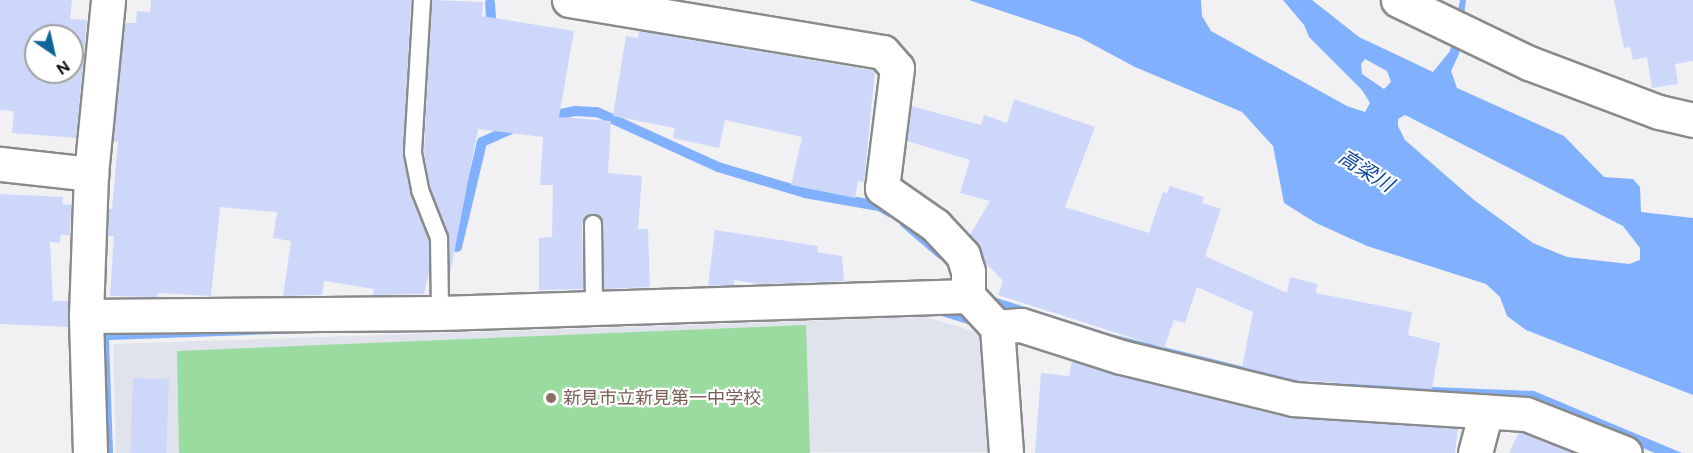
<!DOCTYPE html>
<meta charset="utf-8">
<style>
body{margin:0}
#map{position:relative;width:1693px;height:453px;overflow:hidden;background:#f1f1f4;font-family:"DM Sans","Noto Sans JP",sans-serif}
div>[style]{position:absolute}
.built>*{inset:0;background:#e0e3ec}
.green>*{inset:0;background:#9adca0}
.water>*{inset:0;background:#81b0ff}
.stream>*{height:10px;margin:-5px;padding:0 5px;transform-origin:5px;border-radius:5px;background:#81b0ff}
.building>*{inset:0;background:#cdd7fa;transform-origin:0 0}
.roads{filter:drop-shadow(2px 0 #898a8c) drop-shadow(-2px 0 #898a8c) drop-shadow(0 2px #898a8c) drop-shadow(0 -2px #898a8c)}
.service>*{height:16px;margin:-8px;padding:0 8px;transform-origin:8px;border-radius:8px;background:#fff}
.minor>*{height:33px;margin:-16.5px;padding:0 16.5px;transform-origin:16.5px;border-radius:16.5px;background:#fff}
.dots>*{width:16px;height:16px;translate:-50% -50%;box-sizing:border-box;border:3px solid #fff;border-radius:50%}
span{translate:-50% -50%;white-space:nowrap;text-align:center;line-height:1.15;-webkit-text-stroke:4.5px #fff;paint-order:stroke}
.education-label{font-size:18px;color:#785e54}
.left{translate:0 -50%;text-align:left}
.water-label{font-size:20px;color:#0e459d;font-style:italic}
.north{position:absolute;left:24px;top:24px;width:60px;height:60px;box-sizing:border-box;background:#fff;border:2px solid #9f9f9f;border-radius:50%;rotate:146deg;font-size:16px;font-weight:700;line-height:24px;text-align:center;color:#0f0f10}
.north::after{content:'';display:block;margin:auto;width:21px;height:27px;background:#0f6697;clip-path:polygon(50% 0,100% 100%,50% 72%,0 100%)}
</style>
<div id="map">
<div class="built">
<i style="clip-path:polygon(926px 317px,986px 335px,989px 452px,116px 453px,113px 344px)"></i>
</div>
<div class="green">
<i style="clip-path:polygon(806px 325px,810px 453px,179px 453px,177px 351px)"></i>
</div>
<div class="water">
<i style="clip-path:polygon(evenodd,969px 0,1201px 0,1202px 16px,1211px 31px,1347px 106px,1365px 112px,1370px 103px,1362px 90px,1309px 37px,1304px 25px,1283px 0,1312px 0,1359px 37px,1433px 72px,1450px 51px,1460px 0,1466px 0,1459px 54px,1451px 71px,1457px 88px,1564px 136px,1604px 177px,1633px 179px,1640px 187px,1641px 212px,1693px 218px,1693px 395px,1526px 330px,1507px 316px,1500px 297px,1486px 284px,1367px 246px,1316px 223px,1284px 203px,1273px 146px,1242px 112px,1135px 67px,1079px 37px,969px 0,1365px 59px,1387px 71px,1391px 82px,1384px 89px,1362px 74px,1361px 64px,1365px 59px,969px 0,1405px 115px,1623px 226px,1640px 248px,1640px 260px,1629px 264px,1567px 257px,1533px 243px,1474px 200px,1405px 140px,1398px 126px,1398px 119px,1405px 115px)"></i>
<i style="clip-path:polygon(987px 295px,1111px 334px,1305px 382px,1534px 391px,1682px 453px,1655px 453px,1559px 414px,1307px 392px,1104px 342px,990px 305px,971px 325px,925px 311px,109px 340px,113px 453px,105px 453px,102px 346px,104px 335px,109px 332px,929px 304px,972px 316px)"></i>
</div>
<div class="stream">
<i style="left:490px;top:3px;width:27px;rotate:86deg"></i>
<i style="left:547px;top:117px;width:29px;rotate:-12deg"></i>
<i style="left:575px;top:111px;width:22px;rotate:3deg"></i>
<i style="left:597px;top:112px;width:133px;rotate:24.4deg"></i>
<i style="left:718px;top:167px;width:91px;rotate:16.6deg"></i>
<i style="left:805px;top:193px;width:75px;rotate:10deg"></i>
<i style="left:879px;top:206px;width:13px;rotate:29deg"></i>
<i style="left:905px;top:223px;width:48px;rotate:40.7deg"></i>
<i style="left:457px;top:247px;width:108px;rotate:-76.6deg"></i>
<i style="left:482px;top:142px;width:36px;rotate:-24deg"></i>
</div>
<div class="building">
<i style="clip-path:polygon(evenodd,0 0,72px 0,70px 19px,87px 20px,76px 138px,12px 133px,14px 111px,0 110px,0 0,36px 36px,72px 36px,72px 72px,36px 72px,36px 36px)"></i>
<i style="clip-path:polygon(151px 0,411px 0,403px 153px,410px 194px,429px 240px,429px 272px,424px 294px,373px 295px,374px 289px,324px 281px,322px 295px,283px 296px,291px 241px,273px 238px,277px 212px,220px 207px,211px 296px,158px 293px,157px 297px,110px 296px,114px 236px,108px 236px,109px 209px,112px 209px,118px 142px,113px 141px,125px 23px,136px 23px,137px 11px,150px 12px)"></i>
<i style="clip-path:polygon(432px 0,483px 2px,482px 16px,574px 31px,559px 117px,611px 121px,608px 173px,642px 176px,638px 229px,648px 229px,650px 287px,604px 289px,603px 223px,592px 214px,582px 224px,583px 289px,539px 290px,539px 238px,552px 237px,553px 185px,540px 185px,543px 137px,478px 129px,450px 274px,449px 235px,430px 187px,424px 152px)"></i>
<i style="clip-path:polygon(1614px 0,1693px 0,1693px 61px,1675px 64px,1678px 84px,1652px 88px,1647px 57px,1633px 60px,1630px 47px,1624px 48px)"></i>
<i style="clip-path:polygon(639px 31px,875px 71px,864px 182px,858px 181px,855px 198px,791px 185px,802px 137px,725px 120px,719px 148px,673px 138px,675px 128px,613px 116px,626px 36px,638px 38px)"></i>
<i style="clip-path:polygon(1014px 99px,1095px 127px,1065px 207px,1149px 233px,1163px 192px,1167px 193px,1170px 186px,1204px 197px,1202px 203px,1221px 209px,1205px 256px,1287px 293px,1290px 277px,1317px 284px,1316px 293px,1412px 312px,1408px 335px,1440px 343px,1432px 389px,1296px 380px,1242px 367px,1253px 312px,1197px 287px,1185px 323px,1174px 320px,1164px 348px,998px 295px,1003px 281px,984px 261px,970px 235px,990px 201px,960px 193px,970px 160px,907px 141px,911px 106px,981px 125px,984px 115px,1007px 123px)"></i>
<i style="clip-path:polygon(0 194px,63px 197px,62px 204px,71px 205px,70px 235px,61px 235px,60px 243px,50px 242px,53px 301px,68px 301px,68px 327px,0 324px)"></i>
<i style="clip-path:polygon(715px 230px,818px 246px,817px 252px,842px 256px,844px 281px,760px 284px,734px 280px,734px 285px,708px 286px)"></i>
<i style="clip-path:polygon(1072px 361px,1289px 417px,1458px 428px,1455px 453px,1035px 453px,1041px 373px,1069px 376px)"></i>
<i style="left:133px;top:378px;width:36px;height:75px;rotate:2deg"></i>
<i style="clip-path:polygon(1519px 432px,1522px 433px,1574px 453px,1509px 453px)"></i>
</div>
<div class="roads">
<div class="service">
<i style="left:422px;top:0;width:153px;rotate:93.4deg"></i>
<i style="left:413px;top:153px;width:38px;rotate:79deg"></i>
<i style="left:420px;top:190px;width:52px;rotate:68.4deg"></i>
<i style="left:439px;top:238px;width:75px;rotate:89.2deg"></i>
<i style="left:593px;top:224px;width:84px;rotate:89.3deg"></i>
</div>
<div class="minor">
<i style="left:569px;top:0;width:318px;rotate:9.4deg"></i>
<i style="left:883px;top:52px;width:21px;rotate:49deg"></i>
<i style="left:897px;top:68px;width:121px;rotate:97.1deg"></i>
<i style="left:882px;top:188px;width:65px;rotate:34.9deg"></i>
<i style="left:935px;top:225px;width:41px;rotate:47deg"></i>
<i style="left:963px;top:255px;width:17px;rotate:73deg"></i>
<i style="left:968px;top:271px;width:25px;rotate:90deg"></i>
<i style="left:1398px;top:0;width:145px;rotate:25.7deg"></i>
<i style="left:1529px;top:63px;width:139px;rotate:20.7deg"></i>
<i style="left:1659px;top:112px;width:35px;rotate:13deg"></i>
<i style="left:0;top:164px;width:92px;rotate:6.3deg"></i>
<i style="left:86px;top:316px;width:354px;rotate:-0.5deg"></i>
<i style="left:440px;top:313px;width:528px;rotate:-1.84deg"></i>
<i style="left:968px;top:296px;width:42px;rotate:46.9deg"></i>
<i style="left:997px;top:327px;width:24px;rotate:-5deg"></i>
<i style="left:1021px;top:325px;width:105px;rotate:17.7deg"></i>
<i style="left:1121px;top:357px;width:177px;rotate:13.7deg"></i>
<i style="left:1293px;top:399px;width:233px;rotate:3.7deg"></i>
<i style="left:1526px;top:414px;width:106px;rotate:21.5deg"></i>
<i style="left:997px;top:327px;width:126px;rotate:85.9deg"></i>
<i style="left:90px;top:453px;width:137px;rotate:-91.7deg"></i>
<i style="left:86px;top:316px;width:142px;rotate:-88deg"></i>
<i style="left:91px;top:174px;width:175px;rotate:-84.4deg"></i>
<i style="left:1475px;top:453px;width:43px;rotate:-75.3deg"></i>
</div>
</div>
<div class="dots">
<i style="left:551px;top:398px;background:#8d6e63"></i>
</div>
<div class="education-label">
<span class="left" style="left:563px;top:398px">新見市立新見第一中学校</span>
</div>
<div class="water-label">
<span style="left:1366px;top:171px;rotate:32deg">高梁川</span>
</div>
<div class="north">N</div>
</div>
